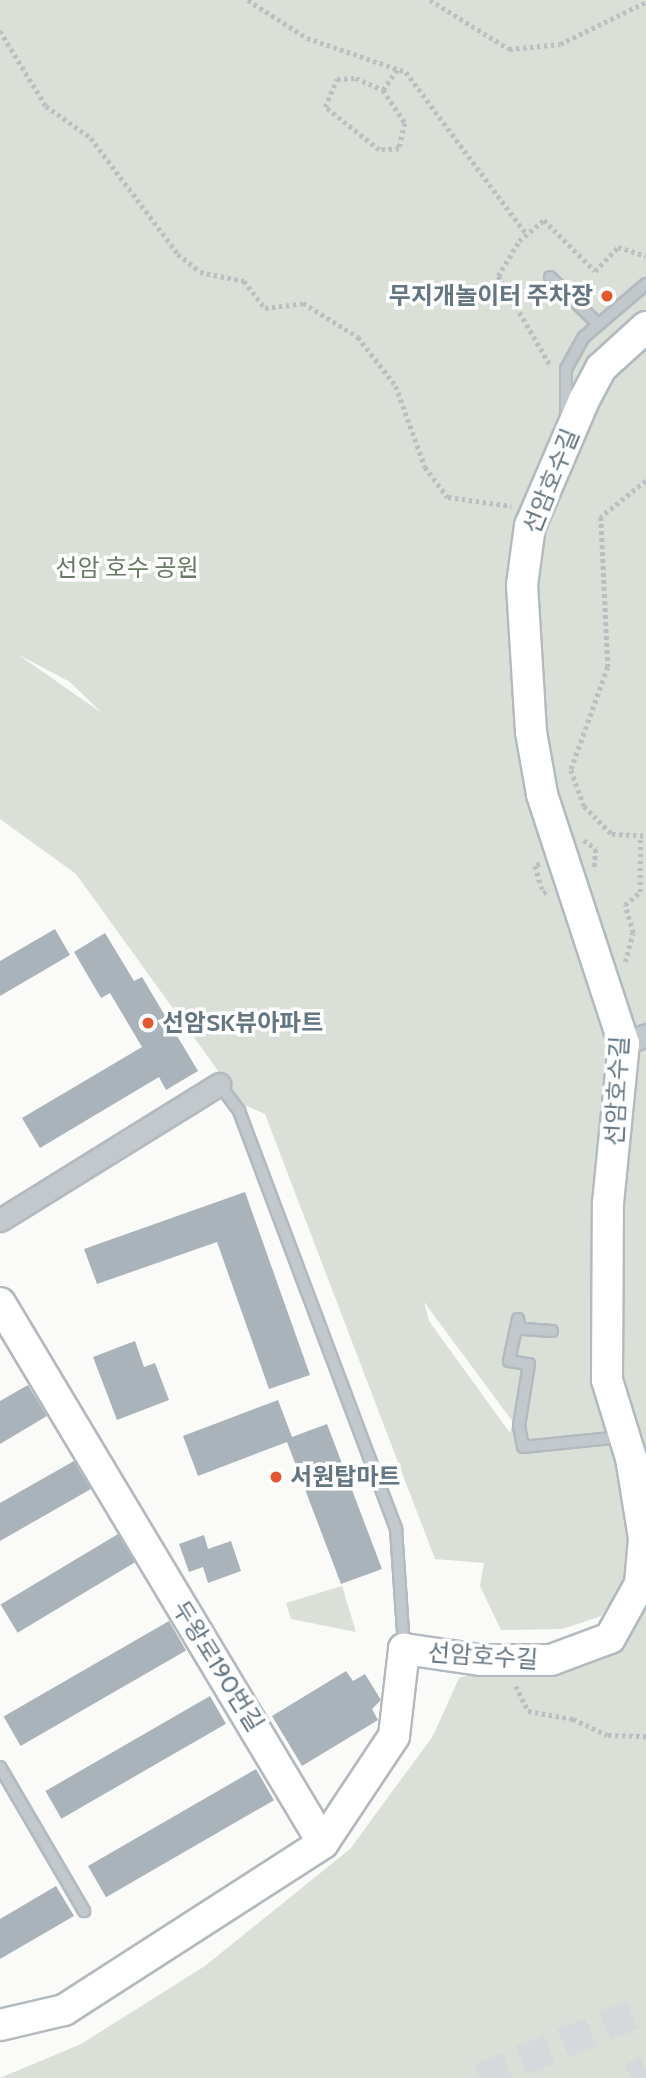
<!DOCTYPE html>
<meta charset="utf-8">
<style>
body{margin:0}
#map{position:relative;width:646px;height:2078px;overflow:hidden;background:#fafaf8;font-family:Cabin,"Noto Sans KR",sans-serif}
div>[style]{position:absolute}
.green>*{inset:0;background:#dadfd7}
.building>*{inset:0;background:#aab3b9;transform-origin:0 0}
.secondary-tunnel>*{height:30px;margin-top:-15px;transform-origin:0;background:repeating-linear-gradient(90deg,#d5d9db 0 30px,transparent 0 45px)}
.path>*{height:4.5px;margin-top:-2.25px;transform-origin:0;background:repeating-linear-gradient(90deg,#bbbfc2 0 3.5px,transparent 0 7px)}
.roads{filter:drop-shadow(2px 0 #b3babf) drop-shadow(-2px 0 #b3babf) drop-shadow(0 2px #b3babf) drop-shadow(0 -2px #b3babf)}
.lane>*{height:10px;margin:-5px;padding:0 5px;transform-origin:5px;border-radius:5px;background:#c3c8cc}
.street>*{height:21px;margin:-10.5px;padding:0 10.5px;transform-origin:10.5px;border-radius:10.5px;background:#c3c8cc}
.secondary>*{height:30px;margin:-15px;padding:0 15px;transform-origin:15px;border-radius:15px;background:#fff}
.dots>*{width:19px;height:19px;translate:-50% -50%;box-sizing:border-box;border:4px solid #fff;border-radius:50%}
span{translate:-50% -50%;white-space:nowrap;text-align:center;line-height:1.15;-webkit-text-stroke:7px #fff;paint-order:stroke}
.poi-label{font-size:24px;color:#657683;font-weight:700}
.right{translate:-100% -50%;text-align:right}
.left{translate:0 -50%;text-align:left}
.street-label{font-size:24px;color:#657683}
.park-label{font-size:24px;color:#687a64}
</style>
<div id="map">
<div class="green">
<i style="clip-path:polygon(evenodd,0 0,646px 0,646px 1550px,601px 1616px,562px 1629px,501px 1630px,480px 1586px,484px 1563px,435px 1559px,265px 1114px,242px 1104px,76px 874px,0 819px,0 0,19px 655px,70px 682px,102px 713px,20px 656px,19px 655px,0 0,424px 1302px,513px 1422px,510px 1433px,429px 1321px,424px 1302px)"></i>
<i style="clip-path:polygon(342px 1586px,356px 1632px,291px 1619px,286px 1603px)"></i>
<i style="clip-path:polygon(646px 1600px,646px 2078px,0 2078px,81px 2044px,205px 1966px,350px 1849px,433px 1736px,459px 1678px,492px 1667px,538px 1672px,579px 1666px,605px 1654px)"></i>
</div>
<div class="building">
<i style="clip-path:polygon(55px 929px,70px 955px,0 996px,0 961px)"></i>
<i style="clip-path:polygon(105px 933px,134px 981px,142px 977px,198px 1071px,166px 1090px,159px 1077px,40px 1148px,22px 1118px,142px 1047px,110px 993px,101px 998px,74px 952px)"></i>
<i style="clip-path:polygon(245px 1192px,310px 1375px,269px 1389px,217px 1242px,97px 1284px,84px 1249px)"></i>
<i style="clip-path:polygon(135px 1341px,144px 1367px,155px 1363px,169px 1400px,117px 1420px,93px 1357px)"></i>
<i style="clip-path:polygon(28px 1385px,47px 1416px,0 1444px,0 1401px)"></i>
<i style="clip-path:polygon(278px 1400px,292px 1437px,327px 1424px,382px 1569px,341px 1584px,287px 1442px,198px 1476px,183px 1436px)"></i>
<i style="clip-path:polygon(74px 1461px,91px 1489px,0 1541px,0 1503px)"></i>
<i style="left:118px;top:1534px;width:33px;height:137px;rotate:59deg"></i>
<i style="clip-path:polygon(204px 1535px,208px 1549px,231px 1541px,241px 1571px,208px 1583px,203px 1567px,189px 1572px,179px 1544px)"></i>
<i style="left:169px;top:1621px;width:34px;height:191px;rotate:60deg"></i>
<i style="clip-path:polygon(346px 1671px,353px 1681px,365px 1674px,381px 1700px,372px 1709px,378px 1720px,302px 1766px,272px 1716px)"></i>
<i style="left:210px;top:1696px;width:32px;height:190px;rotate:60deg"></i>
<i style="left:256px;top:1769px;width:36px;height:194px;rotate:60deg"></i>
<i style="clip-path:polygon(56px 1886px,74px 1916px,0 1959px,0 1919px)"></i>
</div>
<div class="secondary-tunnel">
<i style="left:480px;top:2078px;width:180px;rotate:-22.6deg"></i>
<i style="left:631px;top:2078px;width:17px;rotate:-25deg"></i>
</div>
<div class="path">
<i style="left:248px;top:0;width:70px;rotate:32.8deg"></i>
<i style="left:307px;top:38px;width:105px;rotate:19deg"></i>
<i style="left:406px;top:72px;width:203px;rotate:53.4deg"></i>
<i style="left:430px;top:0;width:93px;rotate:31.8deg"></i>
<i style="left:509px;top:49px;width:51px;rotate:-5.6deg"></i>
<i style="left:560px;top:44px;width:96px;rotate:-26deg"></i>
<i style="left:0;top:31px;width:88px;rotate:58.5deg"></i>
<i style="left:46px;top:106px;width:55px;rotate:35.4deg"></i>
<i style="left:91px;top:138px;width:145px;rotate:53.1deg"></i>
<i style="left:178px;top:254px;width:28px;rotate:39deg"></i>
<i style="left:200px;top:272px;width:45px;rotate:11.6deg"></i>
<i style="left:244px;top:281px;width:34px;rotate:52deg"></i>
<i style="left:265px;top:308px;width:38px;rotate:-7deg"></i>
<i style="left:303px;top:303px;width:65px;rotate:31.7deg"></i>
<i style="left:358px;top:337px;width:62px;rotate:52.2deg"></i>
<i style="left:396px;top:386px;width:86px;rotate:70.3deg"></i>
<i style="left:425px;top:467px;width:38px;rotate:53deg"></i>
<i style="left:448px;top:497px;width:64px;rotate:8.1deg"></i>
<i style="left:383px;top:90px;width:40px;rotate:56deg"></i>
<i style="left:405px;top:123px;width:27px;rotate:103deg"></i>
<i style="left:399px;top:149px;width:20px;rotate:177deg"></i>
<i style="left:379px;top:150px;width:69px;rotate:-141.5deg"></i>
<i style="left:325px;top:107px;width:30px;rotate:-67deg"></i>
<i style="left:337px;top:79px;width:19px;rotate:-3deg"></i>
<i style="left:356px;top:78px;width:30px;rotate:24deg"></i>
<i style="left:383px;top:90px;width:27px;rotate:-56deg"></i>
<i style="left:549px;top:364px;width:102px;rotate:-120.1deg"></i>
<i style="left:498px;top:276px;width:41px;rotate:-59deg"></i>
<i style="left:519px;top:241px;width:33px;rotate:-40deg"></i>
<i style="left:544px;top:220px;width:72px;rotate:45deg"></i>
<i style="left:595px;top:271px;width:33px;rotate:-46deg"></i>
<i style="left:618px;top:247px;width:29px;rotate:18deg"></i>
<i style="left:646px;top:481px;width:58px;rotate:141.3deg"></i>
<i style="left:601px;top:517px;width:150px;rotate:87.3deg"></i>
<i style="left:608px;top:667px;width:109px;rotate:109.8deg"></i>
<i style="left:571px;top:770px;width:38px;rotate:70deg"></i>
<i style="left:584px;top:806px;width:40px;rotate:45deg"></i>
<i style="left:612px;top:834px;width:34px;rotate:3deg"></i>
<i style="left:584px;top:840px;width:15px;rotate:37deg"></i>
<i style="left:596px;top:849px;width:21px;rotate:95deg"></i>
<i style="left:540px;top:864px;width:5px;rotate:158deg"></i>
<i style="left:535px;top:866px;width:28px;rotate:73deg"></i>
<i style="left:543px;top:893px;width:7px;rotate:-27deg"></i>
<i style="left:625px;top:962px;width:30px;rotate:-75deg"></i>
<i style="left:633px;top:933px;width:29px;rotate:-106deg"></i>
<i style="left:625px;top:905px;width:20px;rotate:-41deg"></i>
<i style="left:640px;top:892px;width:52px;rotate:-90deg"></i>
<i style="left:516px;top:1686px;width:28px;rotate:64deg"></i>
<i style="left:528px;top:1711px;width:46px;rotate:10.1deg"></i>
<i style="left:573px;top:1719px;width:38px;rotate:25deg"></i>
<i style="left:608px;top:1735px;width:38px;rotate:2deg"></i>
</div>
<div class="roads">
<div class="lane">
<i style="left:550px;top:277px;width:67px;rotate:44.4deg"></i>
<i style="left:566px;top:418px;width:49px;rotate:-90deg"></i>
<i style="left:566px;top:369px;width:37px;rotate:-61deg"></i>
<i style="left:584px;top:337px;width:82px;rotate:-40.5deg"></i>
<i style="left:219px;top:1084px;width:34px;rotate:53deg"></i>
<i style="left:239px;top:1111px;width:447px;rotate:69.4deg"></i>
<i style="left:396px;top:1529px;width:117px;rotate:86.1deg"></i>
<i style="left:552px;top:1331px;width:32px;rotate:-176deg"></i>
<i style="left:520px;top:1329px;width:10px;rotate:-101deg"></i>
<i style="left:518px;top:1319px;width:43px;rotate:102.1deg"></i>
<i style="left:509px;top:1361px;width:20px;rotate:9deg"></i>
<i style="left:529px;top:1364px;width:63px;rotate:99.2deg"></i>
<i style="left:519px;top:1426px;width:21px;rotate:79deg"></i>
<i style="left:523px;top:1447px;width:99px;rotate:-5.8deg"></i>
<i style="left:0;top:1767px;width:167px;rotate:59.7deg"></i>
</div>
<div class="street">
<i style="left:624px;top:1044px;width:24px;rotate:-22deg"></i>
<i style="left:0;top:1220px;width:258px;rotate:-31.8deg"></i>
</div>
<div class="secondary">
<i style="left:0;top:1303px;width:629px;rotate:59.11deg"></i>
<i style="left:323px;top:1843px;width:128px;rotate:-56.4deg"></i>
<i style="left:394px;top:1736px;width:88px;rotate:-83.4deg"></i>
<i style="left:404px;top:1649px;width:77px;rotate:8.2deg"></i>
<i style="left:480px;top:1660px;width:71px"></i>
<i style="left:551px;top:1660px;width:63px;rotate:-20.4deg"></i>
<i style="left:610px;top:1638px;width:62px;rotate:-60.9deg"></i>
<i style="left:640px;top:1584px;width:46px;rotate:-85deg"></i>
<i style="left:644px;top:1538px;width:81px;rotate:-99.2deg"></i>
<i style="left:631px;top:1458px;width:82px;rotate:-107.1deg"></i>
<i style="left:607px;top:1380px;width:177px;rotate:-89.7deg"></i>
<i style="left:608px;top:1203px;width:160px;rotate:-84.3deg"></i>
<i style="left:624px;top:1044px;width:263px;rotate:-108.2deg"></i>
<i style="left:542px;top:794px;width:63px;rotate:-100.1deg"></i>
<i style="left:531px;top:732px;width:147px;rotate:-93.5deg"></i>
<i style="left:522px;top:585px;width:60px;rotate:-82.3deg"></i>
<i style="left:530px;top:526px;width:137px;rotate:-66.8deg"></i>
<i style="left:584px;top:400px;width:36px;rotate:-62deg"></i>
<i style="left:601px;top:368px;width:61px;rotate:-42.3deg"></i>
<i style="left:0;top:2025px;width:66px;rotate:-13.2deg"></i>
<i style="left:64px;top:2010px;width:308px;rotate:-32.8deg"></i>
</div>
</div>
<div class="dots">
<i style="left:607px;top:296px;background:#e4572e"></i>
<i style="left:148px;top:1023px;background:#e4572e"></i>
<i style="left:276px;top:1477px;background:#e4572e"></i>
</div>
<div class="poi-label">
<span class="right" style="left:593px;top:296px">무지개놀이터 주차장</span>
<span class="left" style="left:162px;top:1023px">선암SK뷰아파트</span>
<span class="left" style="left:290px;top:1477px">서원탑마트</span>
</div>
<div class="street-label">
<span style="left:551px;top:481px;rotate:-68deg">선암호수길</span>
<span style="left:617px;top:1091px;rotate:-87deg">선암호수길</span>
<span style="left:483px;top:1656px;rotate:4deg">선암호수길</span>
<span style="left:218px;top:1666px;rotate:58deg">두왕로190번길</span>
</div>
<div class="park-label">
<span style="left:127px;top:568px">선암 호수 공원</span>
</div>
</div>
